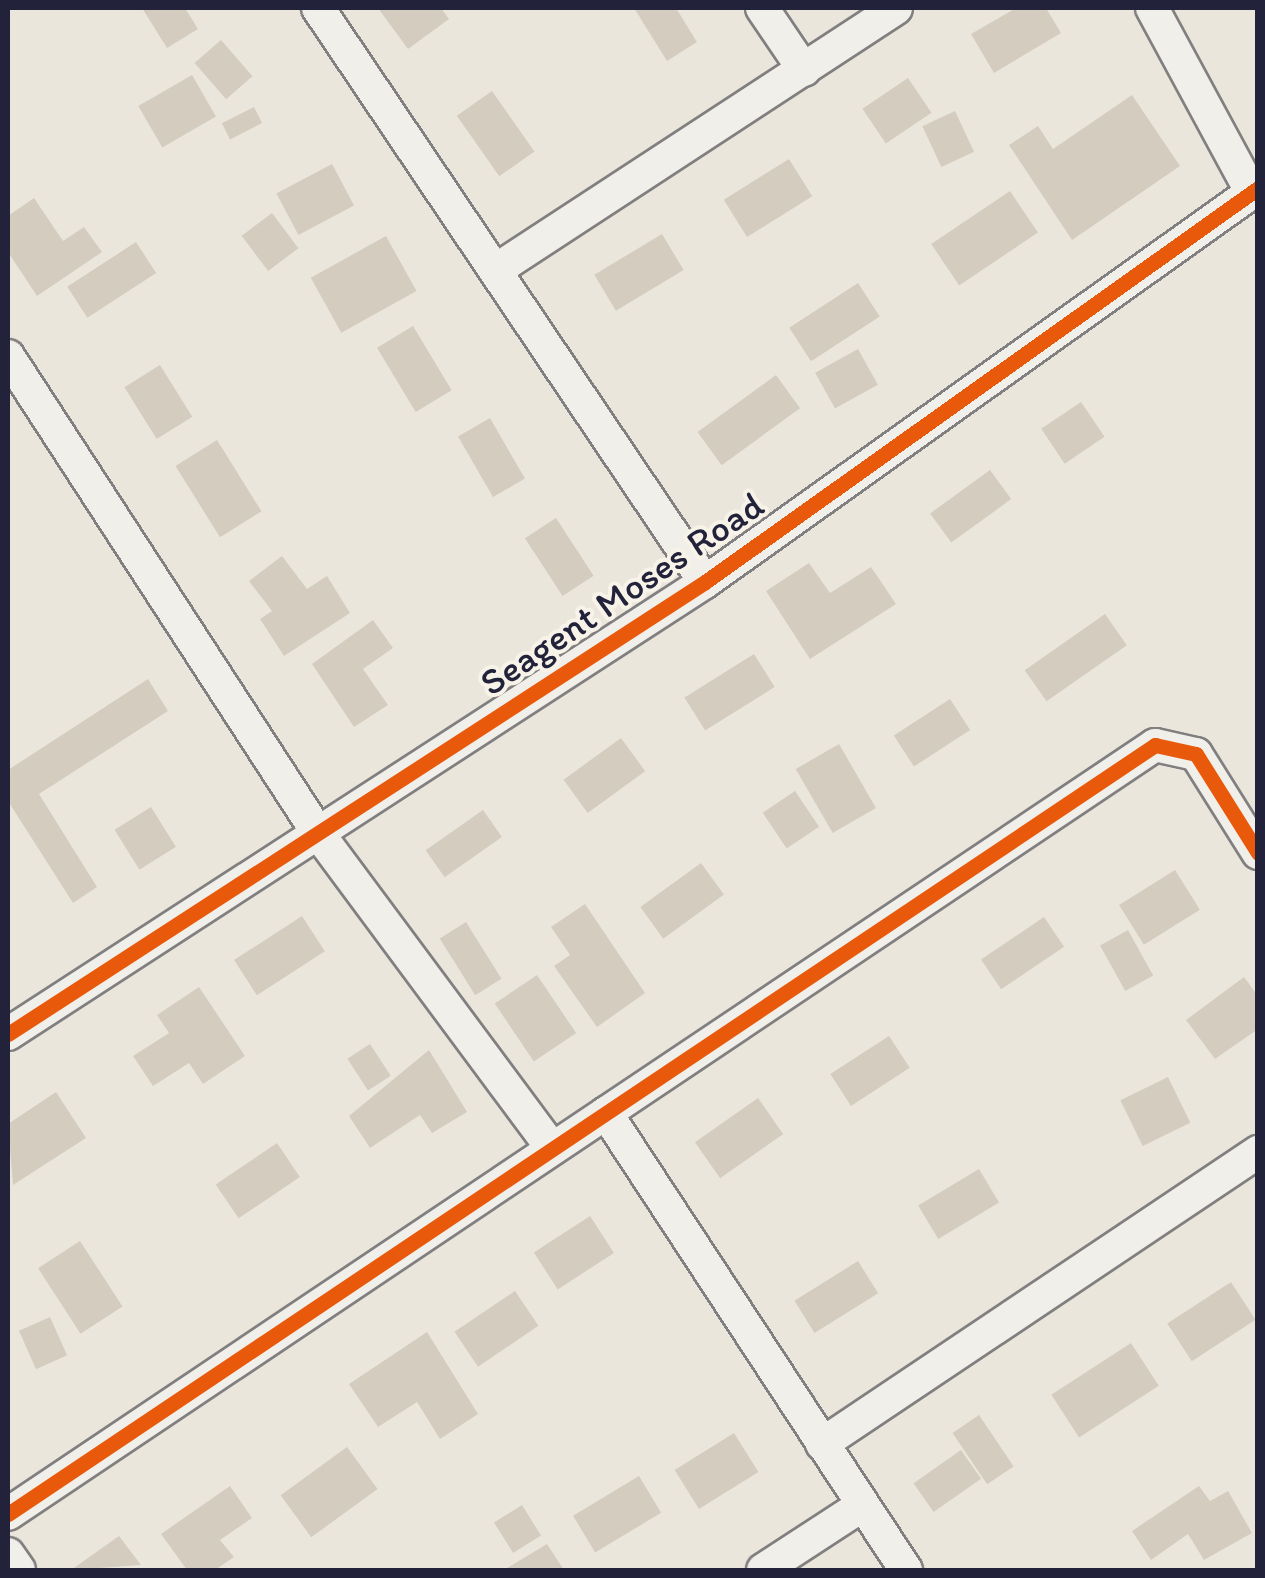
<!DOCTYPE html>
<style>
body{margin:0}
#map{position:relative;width:1265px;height:1578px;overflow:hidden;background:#ebe6dc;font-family:Itim,sans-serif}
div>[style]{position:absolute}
.building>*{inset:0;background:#d4ccbf;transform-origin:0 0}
.roads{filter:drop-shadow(2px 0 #817f7f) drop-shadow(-2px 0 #817f7f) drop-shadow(0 2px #817f7f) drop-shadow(0 -2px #817f7f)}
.minor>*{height:32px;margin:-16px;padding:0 16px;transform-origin:16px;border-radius:16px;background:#f1efea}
.cycleway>*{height:15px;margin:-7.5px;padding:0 7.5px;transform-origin:7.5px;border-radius:7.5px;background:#e8590c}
span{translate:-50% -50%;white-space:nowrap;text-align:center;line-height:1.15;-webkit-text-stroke:8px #f7f3e8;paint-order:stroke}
.street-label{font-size:38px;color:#22223b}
.frame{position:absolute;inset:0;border:10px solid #22223b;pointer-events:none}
</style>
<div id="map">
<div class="building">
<i style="clip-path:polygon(142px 8px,185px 8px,198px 29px,167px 48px)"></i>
<i style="clip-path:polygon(378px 8px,441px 8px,449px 19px,408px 49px)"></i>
<i style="clip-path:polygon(634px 8px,676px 8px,697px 42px,667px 61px)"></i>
<i style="clip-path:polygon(1016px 8px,1046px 8px,1061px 33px,994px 73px,971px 34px)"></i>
<i style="left:221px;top:40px;width:48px;height:35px;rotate:49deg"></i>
<i style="left:192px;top:75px;width:48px;height:62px;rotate:60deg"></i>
<i style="left:908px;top:78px;width:42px;height:55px;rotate:56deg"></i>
<i style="left:492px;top:91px;width:74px;height:43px;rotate:55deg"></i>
<i style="clip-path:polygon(1132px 95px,1180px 166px,1072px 240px,1009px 145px,1038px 126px,1053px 149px)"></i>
<i style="left:254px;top:107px;width:18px;height:36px;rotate:63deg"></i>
<i style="left:955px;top:111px;width:45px;height:36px;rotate:65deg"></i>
<i style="left:789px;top:159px;width:44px;height:77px;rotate:58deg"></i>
<i style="left:332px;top:164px;width:47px;height:63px;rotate:62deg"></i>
<i style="left:1010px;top:191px;width:50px;height:95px;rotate:56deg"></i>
<i style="clip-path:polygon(34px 198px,63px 241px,84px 227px,102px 252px,37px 296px,8px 252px,8px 216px)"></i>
<i style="left:272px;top:213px;width:44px;height:38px;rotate:53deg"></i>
<i style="left:662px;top:234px;width:42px;height:79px;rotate:59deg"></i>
<i style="left:386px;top:236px;width:63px;height:86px;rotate:61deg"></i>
<i style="left:136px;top:242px;width:37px;height:82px;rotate:57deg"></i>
<i style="left:858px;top:283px;width:40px;height:82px;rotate:57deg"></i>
<i style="left:413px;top:326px;width:75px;height:42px;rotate:59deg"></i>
<i style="left:858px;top:349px;width:41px;height:49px;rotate:61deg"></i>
<i style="left:160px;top:365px;width:61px;height:42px;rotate:58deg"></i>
<i style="left:776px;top:375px;width:41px;height:97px;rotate:54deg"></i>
<i style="left:1081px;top:402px;width:42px;height:48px;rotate:56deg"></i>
<i style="left:490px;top:418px;width:70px;height:37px;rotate:60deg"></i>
<i style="left:217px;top:440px;width:84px;height:49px;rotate:58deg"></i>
<i style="left:990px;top:470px;width:36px;height:74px;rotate:54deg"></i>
<i style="left:556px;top:518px;width:69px;height:37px;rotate:57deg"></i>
<i style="clip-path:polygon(282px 556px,307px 589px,327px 576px,350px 613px,284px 656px,260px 619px,272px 611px,249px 581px)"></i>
<i style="clip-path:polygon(809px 563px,830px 593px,871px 567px,896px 604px,810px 659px,766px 591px)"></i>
<i style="left:1105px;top:614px;width:38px;height:98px;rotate:55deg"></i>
<i style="clip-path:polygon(373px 620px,393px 648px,363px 669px,388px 705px,354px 727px,312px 664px)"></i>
<i style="left:754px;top:654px;width:39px;height:82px;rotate:58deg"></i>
<i style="clip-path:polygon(148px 679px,168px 711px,39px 794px,97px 887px,73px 903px,8px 801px,8px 770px)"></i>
<i style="left:950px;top:699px;width:37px;height:67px;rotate:57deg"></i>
<i style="left:621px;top:738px;width:41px;height:71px;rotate:54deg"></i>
<i style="left:839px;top:744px;width:74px;height:50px;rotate:60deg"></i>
<i style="left:795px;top:791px;width:43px;height:39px;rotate:56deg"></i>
<i style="left:151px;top:807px;width:47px;height:43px;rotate:58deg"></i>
<i style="left:483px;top:810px;width:33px;height:70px;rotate:55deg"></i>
<i style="left:701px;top:863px;width:39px;height:75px;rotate:54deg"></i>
<i style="left:1175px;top:870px;width:47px;height:66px;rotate:58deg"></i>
<i style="clip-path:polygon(585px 904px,645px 993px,597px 1027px,554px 966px,570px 955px,551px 927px)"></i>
<i style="left:302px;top:916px;width:42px;height:81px;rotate:57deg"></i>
<i style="left:1044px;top:917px;width:36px;height:76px;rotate:56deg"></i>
<i style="left:466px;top:922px;width:67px;height:31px;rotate:58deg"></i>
<i style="left:1128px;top:930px;width:52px;height:32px;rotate:61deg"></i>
<i style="left:537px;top:975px;width:70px;height:51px;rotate:56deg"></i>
<i style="clip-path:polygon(1244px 977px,1258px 996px,1258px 1029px,1215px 1059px,1186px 1020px)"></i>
<i style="clip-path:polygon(199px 987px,245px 1056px,203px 1084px,189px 1063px,153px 1086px,133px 1056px,169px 1033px,157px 1015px)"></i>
<i style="left:889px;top:1036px;width:38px;height:70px;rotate:57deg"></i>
<i style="left:370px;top:1044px;width:38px;height:27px;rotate:57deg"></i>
<i style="clip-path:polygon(429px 1050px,467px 1112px,432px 1133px,420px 1115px,370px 1148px,349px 1116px)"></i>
<i style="left:1168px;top:1077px;width:51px;height:53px;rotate:64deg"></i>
<i style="clip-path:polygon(56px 1092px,86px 1138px,13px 1185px,8px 1124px)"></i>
<i style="left:758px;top:1098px;width:44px;height:77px;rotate:55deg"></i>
<i style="left:277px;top:1143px;width:41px;height:74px;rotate:56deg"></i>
<i style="left:979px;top:1169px;width:39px;height:71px;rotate:59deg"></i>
<i style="left:590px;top:1216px;width:44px;height:67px;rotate:57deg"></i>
<i style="left:80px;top:1241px;width:78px;height:50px;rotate:57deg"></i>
<i style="left:858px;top:1261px;width:38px;height:75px;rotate:58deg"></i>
<i style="left:1231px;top:1282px;width:45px;height:76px;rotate:57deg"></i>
<i style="left:515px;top:1291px;width:42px;height:73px;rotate:56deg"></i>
<i style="left:50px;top:1317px;width:42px;height:34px;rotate:66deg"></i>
<i style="clip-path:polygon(427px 1332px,478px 1414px,440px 1439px,417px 1402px,378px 1427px,349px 1384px)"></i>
<i style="left:1131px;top:1343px;width:51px;height:95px;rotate:57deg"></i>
<i style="left:979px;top:1415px;width:62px;height:32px;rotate:56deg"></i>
<i style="left:734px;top:1433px;width:46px;height:70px;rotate:58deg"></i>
<i style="left:347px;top:1447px;width:52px;height:82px;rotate:54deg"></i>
<i style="left:961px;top:1450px;width:35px;height:58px;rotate:55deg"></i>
<i style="left:639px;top:1476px;width:43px;height:77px;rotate:59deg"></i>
<i style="clip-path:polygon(230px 1486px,252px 1518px,220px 1540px,234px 1557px,215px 1570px,187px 1570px,161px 1534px)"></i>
<i style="clip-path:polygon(1199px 1486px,1210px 1501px,1228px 1491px,1252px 1533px,1204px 1560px,1188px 1534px,1151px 1560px,1132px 1531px)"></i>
<i style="left:522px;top:1505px;width:36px;height:33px;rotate:58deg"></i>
<i style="clip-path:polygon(119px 1536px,141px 1565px,71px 1570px)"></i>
<i style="clip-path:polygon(547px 1544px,564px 1570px,504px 1570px)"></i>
</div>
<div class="roads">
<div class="minor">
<i style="left:318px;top:8px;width:692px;rotate:56.01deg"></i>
<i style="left:762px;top:8px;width:75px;rotate:55.9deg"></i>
<i style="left:1152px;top:8px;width:208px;rotate:61.6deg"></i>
<i style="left:496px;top:270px;width:478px;rotate:-33.2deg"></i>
<i style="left:8px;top:356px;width:569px;rotate:56.98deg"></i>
<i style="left:318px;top:833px;width:392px;rotate:53.4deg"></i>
<i style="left:8px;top:1034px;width:831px;rotate:-32.96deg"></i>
<i style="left:705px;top:582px;width:679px;rotate:-35.47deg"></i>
<i style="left:606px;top:1113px;width:547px;rotate:56.72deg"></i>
<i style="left:822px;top:1444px;width:525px;rotate:-33.81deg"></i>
<i style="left:8px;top:1514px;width:1381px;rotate:-33.84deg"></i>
<i style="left:1155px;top:745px;width:42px;rotate:12.4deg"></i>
<i style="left:1196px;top:754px;width:117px;rotate:57.9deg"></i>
<i style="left:8px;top:1554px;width:19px;rotate:55deg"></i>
<i style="left:763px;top:1570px;width:117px;rotate:-33.1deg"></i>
</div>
</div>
<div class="cycleway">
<i style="left:8px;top:1034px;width:831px;rotate:-32.96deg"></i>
<i style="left:705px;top:582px;width:679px;rotate:-35.47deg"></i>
<i style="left:8px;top:1514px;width:1381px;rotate:-33.84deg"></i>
<i style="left:1155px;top:745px;width:42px;rotate:12.4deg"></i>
<i style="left:1196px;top:754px;width:117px;rotate:57.9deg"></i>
</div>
<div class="street-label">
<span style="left:622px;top:594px;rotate:-34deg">Seagent Moses Road</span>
</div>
<div class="frame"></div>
</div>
